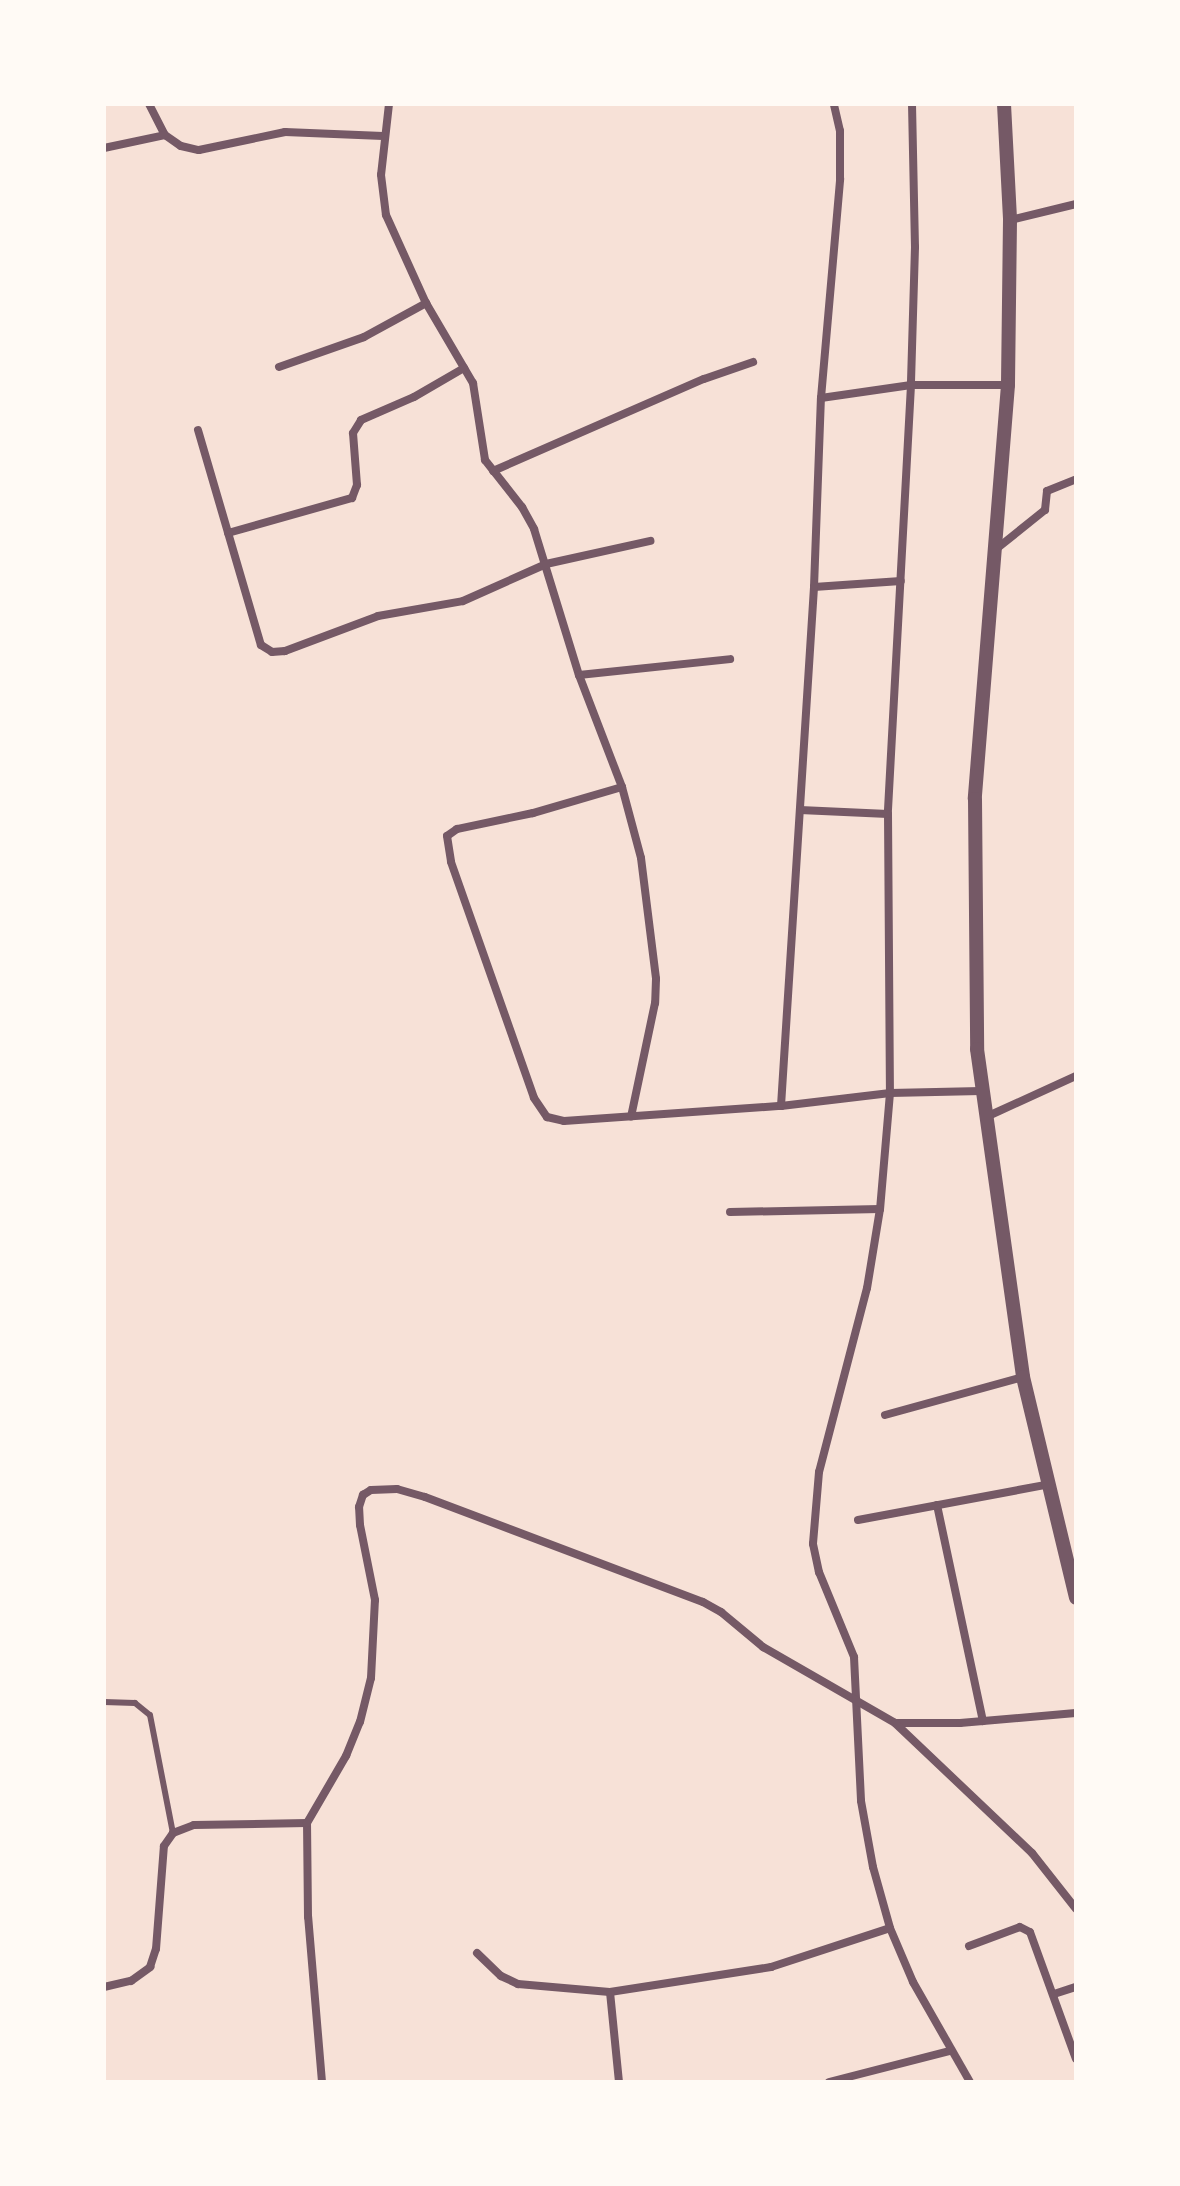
<!DOCTYPE html>
<style>
body{margin:0}
#map{position:relative;width:1180px;height:2186px;overflow:hidden;background:#f7e1d7;font-family:Helvetica,sans-serif}
div>[style]{position:absolute}
.service>*{height:6px;margin:-3px;padding:0 3px;transform-origin:3px;border-radius:3px;background:#755966}
.minor>*{height:8px;margin:-4px;padding:0 4px;transform-origin:4px;border-radius:4px;background:#755966}
.tertiary>*{height:14px;margin:-7px;padding:0 7px;transform-origin:7px;border-radius:7px;background:#755966}
span{translate:-50% -50%;white-space:nowrap;text-align:center;line-height:1.15;-webkit-text-stroke:6px #fffaf5;paint-order:stroke}
.frame{position:absolute;inset:0;border:106px solid #fffaf5;pointer-events:none}
</style>
<div id="map">
<div class="service">
<i style="left:104px;top:1702px;width:31px;rotate:2deg"></i>
<i style="left:135px;top:1703px;width:19px;rotate:39deg"></i>
<i style="left:150px;top:1715px;width:120px;rotate:79deg"></i>
</div>
<div class="minor">
<i style="left:149px;top:104px;width:35px;rotate:63deg"></i>
<i style="left:165px;top:135px;width:19px;rotate:35deg"></i>
<i style="left:181px;top:146px;width:18px;rotate:13deg"></i>
<i style="left:199px;top:150px;width:88px;rotate:-11.8deg"></i>
<i style="left:285px;top:132px;width:98px;rotate:2.3deg"></i>
<i style="left:389px;top:104px;width:71px;rotate:96.4deg"></i>
<i style="left:381px;top:175px;width:40px;rotate:82.9deg"></i>
<i style="left:386px;top:215px;width:97px;rotate:65.6deg"></i>
<i style="left:426px;top:303px;width:93px;rotate:59.6deg"></i>
<i style="left:473px;top:383px;width:78px;rotate:81.1deg"></i>
<i style="left:485px;top:460px;width:60px;rotate:51.8deg"></i>
<i style="left:522px;top:507px;width:25px;rotate:61deg"></i>
<i style="left:534px;top:529px;width:153px;rotate:72.9deg"></i>
<i style="left:579px;top:675px;width:120px;rotate:69deg"></i>
<i style="left:622px;top:787px;width:73px;rotate:75deg"></i>
<i style="left:641px;top:858px;width:122px;rotate:82.9deg"></i>
<i style="left:656px;top:979px;width:24px;rotate:92deg"></i>
<i style="left:655px;top:1003px;width:116px;rotate:101.9deg"></i>
<i style="left:912px;top:104px;width:143px;rotate:88.8deg"></i>
<i style="left:915px;top:247px;width:138px;rotate:91.7deg"></i>
<i style="left:911px;top:385px;width:430px;rotate:93.1deg"></i>
<i style="left:888px;top:814px;width:279px;rotate:89.6deg"></i>
<i style="left:890px;top:1093px;width:116px;rotate:94.9deg"></i>
<i style="left:880px;top:1209px;width:80px;rotate:99.3deg"></i>
<i style="left:867px;top:1288px;width:190px;rotate:104.6deg"></i>
<i style="left:819px;top:1472px;width:72px;rotate:94.8deg"></i>
<i style="left:813px;top:1544px;width:29px;rotate:78deg"></i>
<i style="left:819px;top:1572px;width:92px;rotate:67.6deg"></i>
<i style="left:854px;top:1657px;width:144px;rotate:87.2deg"></i>
<i style="left:861px;top:1801px;width:67px;rotate:79.7deg"></i>
<i style="left:873px;top:1867px;width:63px;rotate:74.4deg"></i>
<i style="left:890px;top:1928px;width:59px;rotate:66.9deg"></i>
<i style="left:913px;top:1982px;width:115px;rotate:60.3deg"></i>
<i style="left:104px;top:148px;width:62px;rotate:-12deg"></i>
<i style="left:1010px;top:220px;width:68px;rotate:-13.6deg"></i>
<i style="left:279px;top:367px;width:90px;rotate:-19.4deg"></i>
<i style="left:364px;top:337px;width:71px;rotate:-28.7deg"></i>
<i style="left:821px;top:398px;width:91px;rotate:-8.2deg"></i>
<i style="left:911px;top:385px;width:97px"></i>
<i style="left:198px;top:430px;width:224px;rotate:73.7deg"></i>
<i style="left:261px;top:645px;width:13px;rotate:32deg"></i>
<i style="left:272px;top:652px;width:13px;rotate:-4deg"></i>
<i style="left:285px;top:651px;width:99px;rotate:-20.6deg"></i>
<i style="left:378px;top:616px;width:86px;rotate:-10deg"></i>
<i style="left:463px;top:601px;width:91px;rotate:-24deg"></i>
<i style="left:546px;top:564px;width:107px;rotate:-12.5deg"></i>
<i style="left:493px;top:471px;width:230px;rotate:-23.6deg"></i>
<i style="left:704px;top:379px;width:52px;rotate:-19.1deg"></i>
<i style="left:228px;top:533px;width:129px;rotate:-15.8deg"></i>
<i style="left:352px;top:498px;width:14px;rotate:-69deg"></i>
<i style="left:357px;top:485px;width:52px;rotate:-94.4deg"></i>
<i style="left:353px;top:433px;width:15px;rotate:-58deg"></i>
<i style="left:361px;top:420px;width:58px;rotate:-23.5deg"></i>
<i style="left:414px;top:397px;width:58px;rotate:-30.1deg"></i>
<i style="left:995px;top:550px;width:64px;rotate:-38.7deg"></i>
<i style="left:1045px;top:510px;width:19px;rotate:-84deg"></i>
<i style="left:1047px;top:491px;width:31px;rotate:-22deg"></i>
<i style="left:814px;top:587px;width:87px;rotate:-3.9deg"></i>
<i style="left:579px;top:675px;width:152px;rotate:-6deg"></i>
<i style="left:622px;top:787px;width:93px;rotate:163.7deg"></i>
<i style="left:533px;top:813px;width:78px;rotate:168.1deg"></i>
<i style="left:457px;top:829px;width:12px;rotate:145deg"></i>
<i style="left:447px;top:836px;width:26px;rotate:81deg"></i>
<i style="left:451px;top:862px;width:250px;rotate:70.6deg"></i>
<i style="left:534px;top:1098px;width:23px;rotate:56deg"></i>
<i style="left:547px;top:1117px;width:17px;rotate:13deg"></i>
<i style="left:564px;top:1121px;width:218px;rotate:-4deg"></i>
<i style="left:781px;top:1106px;width:110px;rotate:-6.8deg"></i>
<i style="left:890px;top:1093px;width:91px;rotate:-1.3deg"></i>
<i style="left:800px;top:810px;width:88px;rotate:2.6deg"></i>
<i style="left:781px;top:1106px;width:520px;rotate:-86.36deg"></i>
<i style="left:814px;top:587px;width:189px;rotate:-87.9deg"></i>
<i style="left:821px;top:398px;width:220px;rotate:-85deg"></i>
<i style="left:840px;top:179px;width:48px;rotate:-90deg"></i>
<i style="left:840px;top:131px;width:28px;rotate:-103deg"></i>
<i style="left:986px;top:1117px;width:99px;rotate:-24.5deg"></i>
<i style="left:730px;top:1212px;width:150px;rotate:-1.1deg"></i>
<i style="left:885px;top:1415px;width:143px;rotate:-15.4deg"></i>
<i style="left:937px;top:1505px;width:221px;rotate:78deg"></i>
<i style="left:858px;top:1520px;width:195px;rotate:-10.6deg"></i>
<i style="left:896px;top:1723px;width:64px"></i>
<i style="left:960px;top:1723px;width:116px;rotate:-4.9deg"></i>
<i style="left:969px;top:1946px;width:54px;rotate:-20.4deg"></i>
<i style="left:1020px;top:1927px;width:11px;rotate:27deg"></i>
<i style="left:1030px;top:1932px;width:135px;rotate:70.1deg"></i>
<i style="left:477px;top:1953px;width:33px;rotate:44deg"></i>
<i style="left:501px;top:1976px;width:19px;rotate:25deg"></i>
<i style="left:518px;top:1984px;width:92px;rotate:5deg"></i>
<i style="left:610px;top:1992px;width:163px;rotate:-8.8deg"></i>
<i style="left:771px;top:1967px;width:125px;rotate:-18.1deg"></i>
<i style="left:104px;top:1987px;width:28px;rotate:-13deg"></i>
<i style="left:131px;top:1981px;width:24px;rotate:-36deg"></i>
<i style="left:150px;top:1967px;width:19px;rotate:-72deg"></i>
<i style="left:156px;top:1949px;width:103px;rotate:-85.6deg"></i>
<i style="left:164px;top:1846px;width:16px;rotate:-55deg"></i>
<i style="left:173px;top:1833px;width:22px;rotate:-21deg"></i>
<i style="left:194px;top:1825px;width:113px;rotate:-1deg"></i>
<i style="left:610px;top:1992px;width:90px;rotate:84.3deg"></i>
<i style="left:1054px;top:1994px;width:23px;rotate:-18deg"></i>
<i style="left:322px;top:2082px;width:166px;rotate:-94.8deg"></i>
<i style="left:308px;top:1917px;width:94px;rotate:-90.6deg"></i>
<i style="left:307px;top:1823px;width:78px;rotate:-59.8deg"></i>
<i style="left:346px;top:1756px;width:37px;rotate:-68deg"></i>
<i style="left:360px;top:1722px;width:45px;rotate:-76deg"></i>
<i style="left:371px;top:1678px;width:78px;rotate:-87.1deg"></i>
<i style="left:375px;top:1600px;width:76px;rotate:-101.3deg"></i>
<i style="left:360px;top:1525px;width:18px;rotate:-93deg"></i>
<i style="left:359px;top:1507px;width:13px;rotate:-72deg"></i>
<i style="left:363px;top:1495px;width:9px;rotate:-32deg"></i>
<i style="left:371px;top:1490px;width:26px;rotate:-2deg"></i>
<i style="left:397px;top:1489px;width:29px;rotate:16deg"></i>
<i style="left:425px;top:1497px;width:297px;rotate:20.7deg"></i>
<i style="left:703px;top:1602px;width:21px;rotate:29deg"></i>
<i style="left:721px;top:1612px;width:55px;rotate:39.8deg"></i>
<i style="left:763px;top:1647px;width:152px;rotate:29.9deg"></i>
<i style="left:895px;top:1723px;width:189px;rotate:43.5deg"></i>
<i style="left:1032px;top:1853px;width:71px;rotate:51.8deg"></i>
<i style="left:829px;top:2082px;width:125px;rotate:-14.4deg"></i>
</div>
<div class="tertiary">
<i style="left:1004px;top:104px;width:116px;rotate:87deg"></i>
<i style="left:1010px;top:220px;width:165px;rotate:90.7deg"></i>
<i style="left:1008px;top:385px;width:415px;rotate:94.6deg"></i>
<i style="left:975px;top:799px;width:250px;rotate:89.5deg"></i>
<i style="left:977px;top:1049px;width:331px;rotate:82deg"></i>
<i style="left:1023px;top:1377px;width:227px;rotate:76.5deg"></i>
</div>
<div class="frame"></div>
</div>
